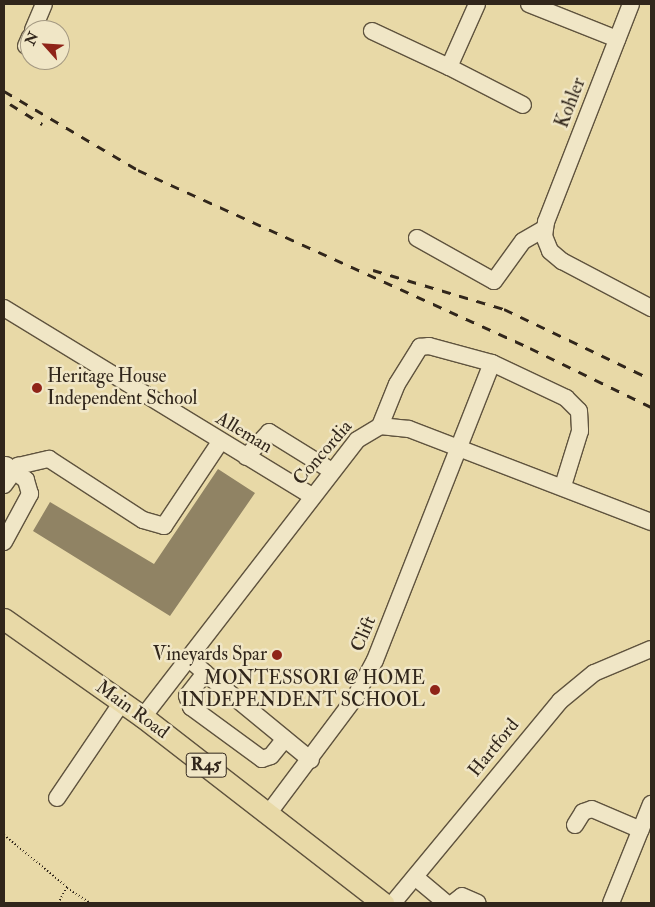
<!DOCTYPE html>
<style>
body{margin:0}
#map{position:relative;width:655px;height:907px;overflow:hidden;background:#e8d9a7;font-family:"IM FELL Double Pica",serif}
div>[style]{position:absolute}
.building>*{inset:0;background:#908364}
.path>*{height:2px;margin-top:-1px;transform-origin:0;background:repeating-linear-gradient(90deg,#31261b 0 1px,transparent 0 3.5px)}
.roads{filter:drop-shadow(1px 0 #5f533e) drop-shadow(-1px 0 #5f533e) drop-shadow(0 1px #5f533e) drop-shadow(0 -1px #5f533e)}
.minor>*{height:16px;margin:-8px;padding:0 8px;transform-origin:8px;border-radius:8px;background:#f0e6c6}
.major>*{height:21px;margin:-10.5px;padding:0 10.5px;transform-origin:10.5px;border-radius:10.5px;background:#e8d9a7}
.rail>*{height:3px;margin-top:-1.5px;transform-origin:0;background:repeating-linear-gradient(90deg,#31261b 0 9px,transparent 0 18px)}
.dots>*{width:14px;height:14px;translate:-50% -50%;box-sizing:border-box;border:2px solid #f0e6c6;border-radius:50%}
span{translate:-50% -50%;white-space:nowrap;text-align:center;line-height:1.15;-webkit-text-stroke:5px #f0e6c6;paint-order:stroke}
.shield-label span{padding:1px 4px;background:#f0e6c6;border:1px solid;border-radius:4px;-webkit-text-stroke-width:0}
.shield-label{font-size:18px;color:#31261b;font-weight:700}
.street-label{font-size:19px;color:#31261b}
.poi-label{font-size:19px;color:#31261b}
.left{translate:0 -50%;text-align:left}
.right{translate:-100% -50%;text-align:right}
.frame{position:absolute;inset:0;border:5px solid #31261b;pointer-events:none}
.north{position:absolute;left:20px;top:20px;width:50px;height:50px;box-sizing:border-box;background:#f0e6c6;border:1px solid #a49982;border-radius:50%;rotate:296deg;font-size:14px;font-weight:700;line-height:20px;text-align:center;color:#31261b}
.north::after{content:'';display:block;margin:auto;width:18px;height:22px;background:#8f2418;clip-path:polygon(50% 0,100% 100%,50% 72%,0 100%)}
</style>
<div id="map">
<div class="building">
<i style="clip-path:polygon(218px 469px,255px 493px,170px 616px,33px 531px,50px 502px,154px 564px)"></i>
</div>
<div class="path">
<i style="left:4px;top:835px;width:82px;rotate:39.5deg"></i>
<i style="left:67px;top:887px;width:18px;rotate:119deg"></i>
<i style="left:67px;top:888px;width:27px;rotate:33deg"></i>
</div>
<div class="roads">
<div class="minor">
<i style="left:529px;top:4px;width:95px;rotate:21.7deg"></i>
<i style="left:631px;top:4px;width:234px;rotate:111.3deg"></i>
<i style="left:546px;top:222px;width:14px;rotate:98deg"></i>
<i style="left:544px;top:236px;width:16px;rotate:68deg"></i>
<i style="left:550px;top:251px;width:16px;rotate:40deg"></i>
<i style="left:562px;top:261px;width:101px;rotate:27.8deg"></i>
<i style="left:33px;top:30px;width:28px;rotate:-67deg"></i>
<i style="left:372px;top:31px;width:85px;rotate:25.1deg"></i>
<i style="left:449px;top:67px;width:69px;rotate:-66deg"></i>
<i style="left:26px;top:46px;width:10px;rotate:-66deg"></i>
<i style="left:449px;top:67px;width:83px;rotate:27.2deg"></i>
<i style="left:417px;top:238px;width:88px;rotate:29.2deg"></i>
<i style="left:494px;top:281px;width:49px;rotate:-54.1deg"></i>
<i style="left:523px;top:241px;width:24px;rotate:-30deg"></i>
<i style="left:4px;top:308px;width:361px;rotate:31.4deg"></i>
<i style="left:380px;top:426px;width:45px;rotate:-68deg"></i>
<i style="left:397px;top:384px;width:44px;rotate:-58.1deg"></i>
<i style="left:420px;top:347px;width:9px;rotate:-6deg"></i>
<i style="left:429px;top:346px;width:65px;rotate:15.1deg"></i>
<i style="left:492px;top:363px;width:82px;rotate:25.3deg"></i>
<i style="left:566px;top:398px;width:18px;rotate:45deg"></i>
<i style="left:579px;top:411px;width:20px;rotate:87deg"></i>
<i style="left:580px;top:431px;width:58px;rotate:107.2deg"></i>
<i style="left:246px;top:457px;width:34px;rotate:-47deg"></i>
<i style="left:269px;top:432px;width:74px;rotate:31.8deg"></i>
<i style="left:4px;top:485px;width:24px;rotate:-54deg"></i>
<i style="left:18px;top:466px;width:32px;rotate:-13deg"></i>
<i style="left:49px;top:459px;width:112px;rotate:33deg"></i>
<i style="left:143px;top:520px;width:22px;rotate:16deg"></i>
<i style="left:164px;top:526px;width:101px;rotate:-56.3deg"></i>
<i style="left:4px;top:542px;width:55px;rotate:-61.6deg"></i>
<i style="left:30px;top:494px;width:15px;rotate:-106deg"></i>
<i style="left:26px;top:480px;width:25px;rotate:-143deg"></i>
<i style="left:188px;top:658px;width:23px;rotate:41deg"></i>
<i style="left:205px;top:673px;width:29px;rotate:128deg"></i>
<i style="left:187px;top:696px;width:12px;rotate:70deg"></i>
<i style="left:191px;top:707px;width:88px;rotate:36.2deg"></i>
<i style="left:262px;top:759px;width:9px;rotate:-18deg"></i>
<i style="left:271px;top:756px;width:22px;rotate:-51deg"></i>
<i style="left:205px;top:673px;width:137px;rotate:39.4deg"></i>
<i style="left:143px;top:717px;width:350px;rotate:-52.3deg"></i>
<i style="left:357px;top:440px;width:27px;rotate:-31deg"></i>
<i style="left:380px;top:426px;width:29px;rotate:6deg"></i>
<i style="left:409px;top:429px;width:259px;rotate:21deg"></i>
<i style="left:57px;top:798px;width:116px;rotate:-55.9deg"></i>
<i style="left:268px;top:814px;width:144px;rotate:-53.2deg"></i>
<i style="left:354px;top:699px;width:44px;rotate:-61.7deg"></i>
<i style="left:375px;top:660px;width:319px;rotate:-68.5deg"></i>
<i style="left:575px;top:825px;width:15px;rotate:-58deg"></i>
<i style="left:583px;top:812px;width:9px;rotate:-18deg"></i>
<i style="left:592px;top:809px;width:53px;rotate:23.2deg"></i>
<i style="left:415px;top:877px;width:40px;rotate:40deg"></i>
<i style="left:393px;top:903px;width:262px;rotate:-50.4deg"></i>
<i style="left:560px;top:701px;width:44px;rotate:-39.5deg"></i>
<i style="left:594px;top:673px;width:62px;rotate:-22.8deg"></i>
<i style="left:453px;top:903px;width:11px;rotate:-38deg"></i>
<i style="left:462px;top:896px;width:17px;rotate:24deg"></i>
<i style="left:611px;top:903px;width:107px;rotate:-68deg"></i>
</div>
<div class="major">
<i style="left:4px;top:619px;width:170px;rotate:35.2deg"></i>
<i style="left:143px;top:717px;width:304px;rotate:37.8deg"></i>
</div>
</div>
<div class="rail">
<i style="left:4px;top:91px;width:156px;rotate:30.5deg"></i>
<i style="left:138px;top:170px;width:431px;rotate:24.4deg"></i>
<i style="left:530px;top:348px;width:135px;rotate:26deg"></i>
<i style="left:10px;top:104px;width:38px;rotate:32deg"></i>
<i style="left:373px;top:270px;width:137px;rotate:16.6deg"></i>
<i style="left:504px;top:309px;width:163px;rotate:25.5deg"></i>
</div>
<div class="dots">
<i style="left:37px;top:388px;background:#8f2418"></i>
<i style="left:277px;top:655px;background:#8f2418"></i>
<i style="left:435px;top:690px;background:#8f2418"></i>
</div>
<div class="shield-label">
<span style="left:206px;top:765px">R45</span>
</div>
<div class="street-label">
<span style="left:571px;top:103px;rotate:-69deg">Kohler</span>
<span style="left:244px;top:433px;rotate:31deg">Alleman</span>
<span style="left:323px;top:453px;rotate:-49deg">Concordia</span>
<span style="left:364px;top:634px;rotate:-67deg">Clift</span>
<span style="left:132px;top:710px;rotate:36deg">Main Road</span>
<span style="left:494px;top:748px;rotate:-51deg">Hartford</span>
</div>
<div class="poi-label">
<span class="left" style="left:47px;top:388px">Heritage House<br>Independent School</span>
<span class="right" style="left:267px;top:655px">Vineyards Spar</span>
<span class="right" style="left:425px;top:690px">MONTESSORI @ HOME<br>INDEPENDENT SCHOOL</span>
</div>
<div class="frame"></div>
<div class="north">N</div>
</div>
